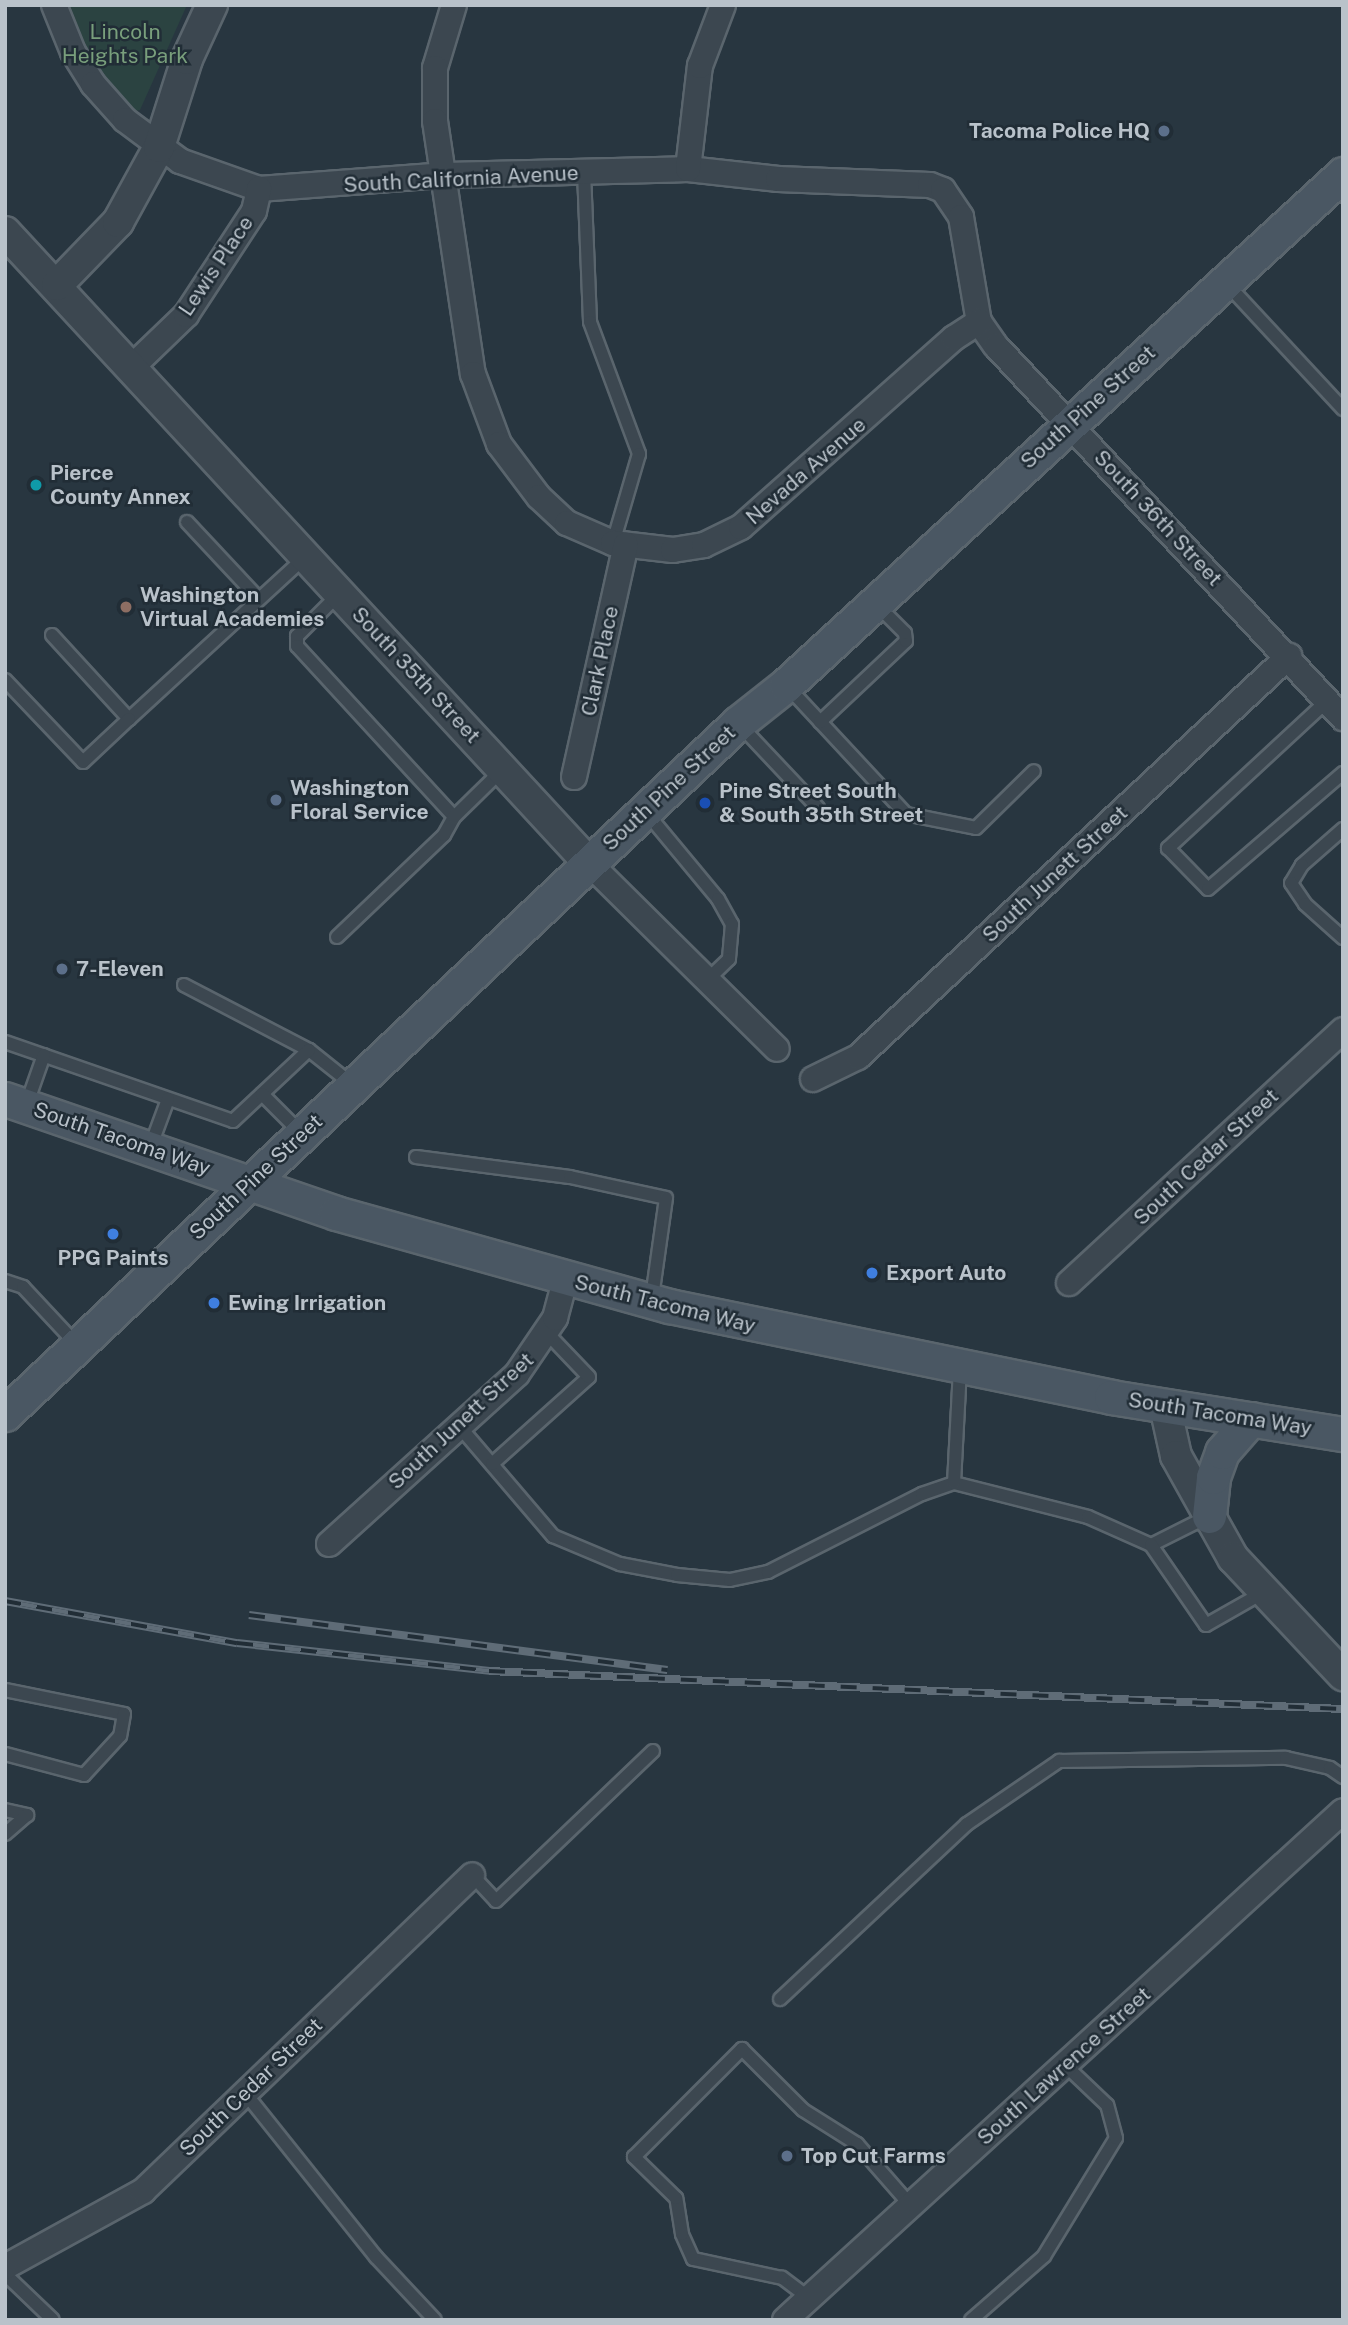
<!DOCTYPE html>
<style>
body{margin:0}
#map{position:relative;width:1348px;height:2325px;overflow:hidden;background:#283640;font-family:"Public Sans",sans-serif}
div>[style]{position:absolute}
.green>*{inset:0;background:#2b4341}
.roads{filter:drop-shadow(2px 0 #5a656d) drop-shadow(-2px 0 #5a656d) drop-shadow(0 2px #5a656d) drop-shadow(0 -2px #5a656d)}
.service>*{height:12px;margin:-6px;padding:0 6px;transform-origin:6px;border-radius:6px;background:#3c4750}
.minor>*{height:24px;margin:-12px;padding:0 12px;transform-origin:12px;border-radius:12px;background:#3c4750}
.tertiary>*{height:30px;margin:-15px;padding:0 15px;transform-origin:15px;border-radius:15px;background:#3c4750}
.secondary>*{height:33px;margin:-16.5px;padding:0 16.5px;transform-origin:16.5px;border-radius:16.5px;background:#4a5763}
.rail>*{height:8px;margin-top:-4px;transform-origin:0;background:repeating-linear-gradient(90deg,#212d36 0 16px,#5f6c77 0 32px);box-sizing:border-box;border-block:2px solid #5f6c77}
.dots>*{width:19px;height:19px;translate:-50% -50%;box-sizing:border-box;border:4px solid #212d36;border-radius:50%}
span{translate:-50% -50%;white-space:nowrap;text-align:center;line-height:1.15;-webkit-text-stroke:5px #212d36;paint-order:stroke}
.park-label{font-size:21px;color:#799f7c}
.poi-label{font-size:21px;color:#b9c2ca;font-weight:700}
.right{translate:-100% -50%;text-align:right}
.left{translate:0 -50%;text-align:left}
.street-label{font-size:21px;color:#b9c2ca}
.frame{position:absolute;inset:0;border:7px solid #b9c2ca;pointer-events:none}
</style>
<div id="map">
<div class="green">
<i style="clip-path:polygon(62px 5px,187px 5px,140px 110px,128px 113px,99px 80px)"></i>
</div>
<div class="roads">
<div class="service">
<i style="left:584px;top:172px;width:150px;rotate:87.7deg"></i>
<i style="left:590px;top:322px;width:141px;rotate:69.6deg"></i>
<i style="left:639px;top:454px;width:93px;rotate:106.3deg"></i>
<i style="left:1226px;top:283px;width:172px;rotate:47.1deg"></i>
<i style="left:187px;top:522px;width:105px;rotate:46.9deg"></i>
<i style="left:340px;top:593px;width:61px;rotate:135deg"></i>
<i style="left:297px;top:636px;width:10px;rotate:90deg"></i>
<i style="left:297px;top:646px;width:232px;rotate:47.4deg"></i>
<i style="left:52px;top:635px;width:114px;rotate:47.5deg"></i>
<i style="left:129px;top:719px;width:241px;rotate:-42.6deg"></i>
<i style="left:5px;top:680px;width:113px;rotate:46.4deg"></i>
<i style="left:83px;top:762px;width:63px;rotate:-43.1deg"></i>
<i style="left:786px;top:685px;width:176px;rotate:47.1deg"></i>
<i style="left:906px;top:814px;width:71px;rotate:11.3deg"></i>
<i style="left:976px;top:828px;width:81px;rotate:-44.5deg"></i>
<i style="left:1327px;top:701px;width:217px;rotate:137.2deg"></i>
<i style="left:1168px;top:848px;width:57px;rotate:45.7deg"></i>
<i style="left:1208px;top:889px;width:178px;rotate:-40.7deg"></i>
<i style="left:820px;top:722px;width:118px;rotate:-43.3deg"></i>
<i style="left:906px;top:641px;width:8px;rotate:-97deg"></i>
<i style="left:905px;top:633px;width:42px;rotate:-135deg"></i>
<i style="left:738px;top:723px;width:117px;rotate:46.7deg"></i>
<i style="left:645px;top:811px;width:114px;rotate:50.3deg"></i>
<i style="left:718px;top:899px;width:29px;rotate:61deg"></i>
<i style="left:732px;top:924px;width:35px;rotate:95deg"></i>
<i style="left:729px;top:959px;width:33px;rotate:136deg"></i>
<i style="left:1343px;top:829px;width:55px;rotate:138.7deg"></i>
<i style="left:1302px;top:865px;width:21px;rotate:121deg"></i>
<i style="left:1291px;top:883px;width:25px;rotate:56deg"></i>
<i style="left:1305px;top:904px;width:51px;rotate:41.8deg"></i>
<i style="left:337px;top:937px;width:148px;rotate:-43.6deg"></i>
<i style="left:444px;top:835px;width:21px;rotate:-61deg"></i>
<i style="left:454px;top:817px;width:67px;rotate:-44.4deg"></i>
<i style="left:184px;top:985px;width:141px;rotate:27.5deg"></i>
<i style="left:309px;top:1050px;width:56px;rotate:38.5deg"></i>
<i style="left:5px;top:1042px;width:241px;rotate:19.1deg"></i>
<i style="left:233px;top:1121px;width:104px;rotate:-43.1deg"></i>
<i style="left:262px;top:1094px;width:55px;rotate:45deg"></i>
<i style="left:26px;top:1106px;width:54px;rotate:-70.6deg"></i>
<i style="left:150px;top:1148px;width:52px;rotate:-69.8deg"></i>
<i style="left:416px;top:1157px;width:155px;rotate:7.4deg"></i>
<i style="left:570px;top:1177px;width:98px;rotate:12.3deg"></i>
<i style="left:666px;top:1198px;width:101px;rotate:98deg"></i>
<i style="left:5px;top:1281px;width:19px;rotate:18deg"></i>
<i style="left:23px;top:1287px;width:79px;rotate:47deg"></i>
<i style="left:459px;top:1426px;width:145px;rotate:49.5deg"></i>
<i style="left:553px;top:1536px;width:73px;rotate:22.7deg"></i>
<i style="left:620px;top:1564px;width:58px;rotate:10.9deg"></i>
<i style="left:677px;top:1575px;width:53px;rotate:5.4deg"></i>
<i style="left:730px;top:1580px;width:39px;rotate:-12deg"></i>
<i style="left:768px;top:1572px;width:173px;rotate:-26.9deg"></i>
<i style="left:922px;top:1494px;width:34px;rotate:-19deg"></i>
<i style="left:954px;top:1483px;width:138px;rotate:14.2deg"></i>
<i style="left:1088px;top:1517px;width:69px;rotate:24deg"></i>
<i style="left:1151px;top:1545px;width:65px;rotate:-26.6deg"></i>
<i style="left:492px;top:1464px;width:130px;rotate:-41.9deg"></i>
<i style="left:589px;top:1377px;width:61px;rotate:-133.7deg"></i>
<i style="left:954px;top:1483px;width:115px;rotate:-87deg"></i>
<i style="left:1151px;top:1545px;width:97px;rotate:55.5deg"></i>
<i style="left:1206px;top:1625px;width:67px;rotate:-29.6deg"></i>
<i style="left:5px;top:1690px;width:121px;rotate:11.4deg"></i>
<i style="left:124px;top:1714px;width:22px;rotate:100deg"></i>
<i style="left:120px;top:1736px;width:53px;rotate:132.7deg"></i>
<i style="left:84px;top:1775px;width:82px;rotate:-165.1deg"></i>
<i style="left:5px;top:1810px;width:23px;rotate:13deg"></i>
<i style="left:27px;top:1815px;width:29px;rotate:139deg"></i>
<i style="left:472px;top:1875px;width:35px;rotate:47deg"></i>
<i style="left:496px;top:1901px;width:217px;rotate:-43.7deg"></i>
<i style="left:780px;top:1999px;width:256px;rotate:-43.1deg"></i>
<i style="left:967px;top:1824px;width:112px;rotate:-34.4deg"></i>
<i style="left:1059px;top:1761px;width:227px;rotate:-0.8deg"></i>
<i style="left:1286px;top:1758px;width:45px;rotate:12.8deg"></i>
<i style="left:1330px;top:1768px;width:16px;rotate:35deg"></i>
<i style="left:245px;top:2093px;width:210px;rotate:51.4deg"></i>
<i style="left:376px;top:2257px;width:86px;rotate:46.9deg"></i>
<i style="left:5px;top:2274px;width:66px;rotate:43.8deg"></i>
<i style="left:809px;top:2298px;width:34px;rotate:-143deg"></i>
<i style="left:782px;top:2278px;width:91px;rotate:-167.9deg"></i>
<i style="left:693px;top:2259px;width:27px;rotate:-114deg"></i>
<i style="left:682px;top:2234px;width:36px;rotate:-99deg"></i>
<i style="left:676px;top:2198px;width:59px;rotate:-135.7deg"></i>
<i style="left:634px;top:2157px;width:153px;rotate:-45deg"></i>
<i style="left:742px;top:2049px;width:86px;rotate:45deg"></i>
<i style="left:803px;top:2110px;width:64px;rotate:32.2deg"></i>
<i style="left:857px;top:2144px;width:82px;rotate:48.9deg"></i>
<i style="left:971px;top:2320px;width:97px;rotate:-41.2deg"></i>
<i style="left:1044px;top:2256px;width:138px;rotate:-58.6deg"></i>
<i style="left:1116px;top:2138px;width:34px;rotate:-105deg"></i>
<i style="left:1107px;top:2105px;width:58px;rotate:-136.4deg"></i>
</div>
<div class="minor">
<i style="left:54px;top:5px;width:51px;rotate:68deg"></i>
<i style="left:73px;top:52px;width:38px;rotate:58deg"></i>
<i style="left:93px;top:84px;width:48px;rotate:48.4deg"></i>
<i style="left:125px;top:120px;width:69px;rotate:36.7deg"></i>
<i style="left:180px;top:161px;width:84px;rotate:19.5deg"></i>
<i style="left:259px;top:189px;width:188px;rotate:-4.3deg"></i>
<i style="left:446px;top:175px;width:242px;rotate:-1.4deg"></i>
<i style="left:688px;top:169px;width:91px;rotate:6.3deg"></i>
<i style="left:778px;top:179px;width:152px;rotate:2.3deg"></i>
<i style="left:930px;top:185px;width:14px;rotate:21deg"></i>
<i style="left:943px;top:190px;width:32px;rotate:56deg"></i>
<i style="left:961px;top:217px;width:107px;rotate:80.3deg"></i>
<i style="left:979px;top:322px;width:29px;rotate:55deg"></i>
<i style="left:996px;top:346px;width:509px;rotate:46.99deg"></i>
<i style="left:454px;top:5px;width:66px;rotate:106.8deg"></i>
<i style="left:435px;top:68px;width:53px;rotate:90deg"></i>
<i style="left:435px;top:121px;width:256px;rotate:81.5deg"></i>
<i style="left:473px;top:374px;width:75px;rotate:69.6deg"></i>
<i style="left:499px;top:444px;width:66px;rotate:53deg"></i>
<i style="left:539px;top:497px;width:38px;rotate:43deg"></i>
<i style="left:567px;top:523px;width:50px;rotate:23.5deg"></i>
<i style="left:613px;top:543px;width:60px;rotate:6.7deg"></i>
<i style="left:673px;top:550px;width:31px;rotate:-9deg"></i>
<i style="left:704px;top:545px;width:41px;rotate:-25.9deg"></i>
<i style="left:741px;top:527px;width:285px;rotate:-41.6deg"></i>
<i style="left:954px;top:338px;width:30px;rotate:-33deg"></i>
<i style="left:688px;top:169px;width:104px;rotate:-83.4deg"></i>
<i style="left:700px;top:66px;width:65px;rotate:-69.3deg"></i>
<i style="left:133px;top:366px;width:74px;rotate:-43.9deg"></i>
<i style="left:186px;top:315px;width:124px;rotate:-56.8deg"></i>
<i style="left:254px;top:211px;width:23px;rotate:-77deg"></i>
<i style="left:574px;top:777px;width:238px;rotate:-77.4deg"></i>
<i style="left:589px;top:863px;width:264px;rotate:44.7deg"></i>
<i style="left:813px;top:1079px;width:50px;rotate:-26.1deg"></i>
<i style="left:858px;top:1057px;width:589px;rotate:-42.93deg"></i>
<i style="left:1069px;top:1283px;width:373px;rotate:-42.7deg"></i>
<i style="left:329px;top:1544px;width:253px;rotate:-42.1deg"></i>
<i style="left:517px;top:1374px;width:68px;rotate:-55.8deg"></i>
<i style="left:555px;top:1318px;width:39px;rotate:-75deg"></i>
<i style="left:5px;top:2267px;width:158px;rotate:-28.8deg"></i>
<i style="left:143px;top:2191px;width:456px;rotate:-43.8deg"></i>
<i style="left:785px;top:2320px;width:755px;rotate:-42.37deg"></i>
</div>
<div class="tertiary">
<i style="left:5px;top:232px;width:860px;rotate:47.22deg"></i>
<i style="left:57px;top:285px;width:88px;rotate:-45.9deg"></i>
<i style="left:118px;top:222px;width:85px;rotate:-61.3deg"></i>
<i style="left:159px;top:147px;width:92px;rotate:-72.3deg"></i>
<i style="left:187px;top:59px;width:60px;rotate:-65.2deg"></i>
<i style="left:1165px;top:1406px;width:51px;rotate:77.6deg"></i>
<i style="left:1176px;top:1456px;width:117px;rotate:60.8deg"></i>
<i style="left:1233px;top:1558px;width:161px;rotate:46.8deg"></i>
</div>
<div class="secondary">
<i style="left:5px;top:1099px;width:350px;rotate:19deg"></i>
<i style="left:336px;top:1213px;width:346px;rotate:15.6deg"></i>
<i style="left:669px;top:1306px;width:451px;rotate:11.6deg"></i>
<i style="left:1111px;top:1397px;width:235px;rotate:9.1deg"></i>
<i style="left:5px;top:1414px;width:1007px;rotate:-43.31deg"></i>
<i style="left:738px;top:723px;width:61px;rotate:-38.4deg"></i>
<i style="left:786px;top:685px;width:756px;rotate:-42.53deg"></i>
<i style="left:1209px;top:1516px;width:39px;rotate:-84deg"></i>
<i style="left:1213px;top:1477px;width:27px;rotate:-70deg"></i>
<i style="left:1222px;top:1452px;width:44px;rotate:-48.7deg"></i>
</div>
</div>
<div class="rail">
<i style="left:5px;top:1601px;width:236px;rotate:10.3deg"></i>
<i style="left:237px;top:1643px;width:254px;rotate:6.3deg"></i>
<i style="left:489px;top:1671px;width:855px;rotate:2.55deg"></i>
<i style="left:249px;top:1615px;width:422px;rotate:7.5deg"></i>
</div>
<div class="dots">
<i style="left:1164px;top:131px;background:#5c6f8a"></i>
<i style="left:36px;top:485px;background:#0f9aa8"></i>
<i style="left:126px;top:607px;background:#8d6e63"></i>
<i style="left:276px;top:800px;background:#5c6f8a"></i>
<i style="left:705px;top:803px;background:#1a4fb4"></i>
<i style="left:62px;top:969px;background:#5c6f8a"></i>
<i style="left:113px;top:1234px;background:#3f7fe0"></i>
<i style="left:872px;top:1273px;background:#3f7fe0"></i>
<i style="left:214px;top:1303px;background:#3f7fe0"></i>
<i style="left:787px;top:2156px;background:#5c6f8a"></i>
</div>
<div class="park-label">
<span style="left:125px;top:44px">Lincoln<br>Heights Park</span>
</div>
<div class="poi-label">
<span class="right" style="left:1150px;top:131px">Tacoma Police HQ</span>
<span class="left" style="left:50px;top:485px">Pierce<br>County Annex</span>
<span class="left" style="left:140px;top:607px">Washington<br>Virtual Academies</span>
<span class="left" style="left:290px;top:800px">Washington<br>Floral Service</span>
<span class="left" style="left:719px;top:803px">Pine Street South<br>&amp; South 35th Street</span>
<span class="left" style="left:76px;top:969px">7-Eleven</span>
<span style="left:113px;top:1258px">PPG Paints</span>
<span class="left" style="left:886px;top:1273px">Export Auto</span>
<span class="left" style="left:228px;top:1303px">Ewing Irrigation</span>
<span class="left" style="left:801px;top:2156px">Top Cut Farms</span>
</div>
<div class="street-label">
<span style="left:461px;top:179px;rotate:-3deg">South California Avenue</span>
<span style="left:216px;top:266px;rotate:-56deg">Lewis Place</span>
<span style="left:1088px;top:407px;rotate:-42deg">South Pine Street</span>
<span style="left:806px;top:471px;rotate:-41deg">Nevada Avenue</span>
<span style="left:1158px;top:518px;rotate:47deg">South 36th Street</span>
<span style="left:600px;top:661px;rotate:-78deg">Clark Place</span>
<span style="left:416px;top:675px;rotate:47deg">South 35th Street</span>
<span style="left:669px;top:788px;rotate:-43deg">South Pine Street</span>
<span style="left:1055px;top:874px;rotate:-43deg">South Junett Street</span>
<span style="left:122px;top:1139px;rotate:19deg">South Tacoma Way</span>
<span style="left:1206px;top:1157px;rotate:-43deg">South Cedar Street</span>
<span style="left:256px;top:1177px;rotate:-43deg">South Pine Street</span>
<span style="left:665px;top:1304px;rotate:14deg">South Tacoma Way</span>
<span style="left:1220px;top:1414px;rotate:9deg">South Tacoma Way</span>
<span style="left:461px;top:1421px;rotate:-43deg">South Junett Street</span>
<span style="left:1064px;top:2066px;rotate:-42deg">South Lawrence Street</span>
<span style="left:251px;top:2087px;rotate:-44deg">South Cedar Street</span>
</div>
<div class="frame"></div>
</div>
